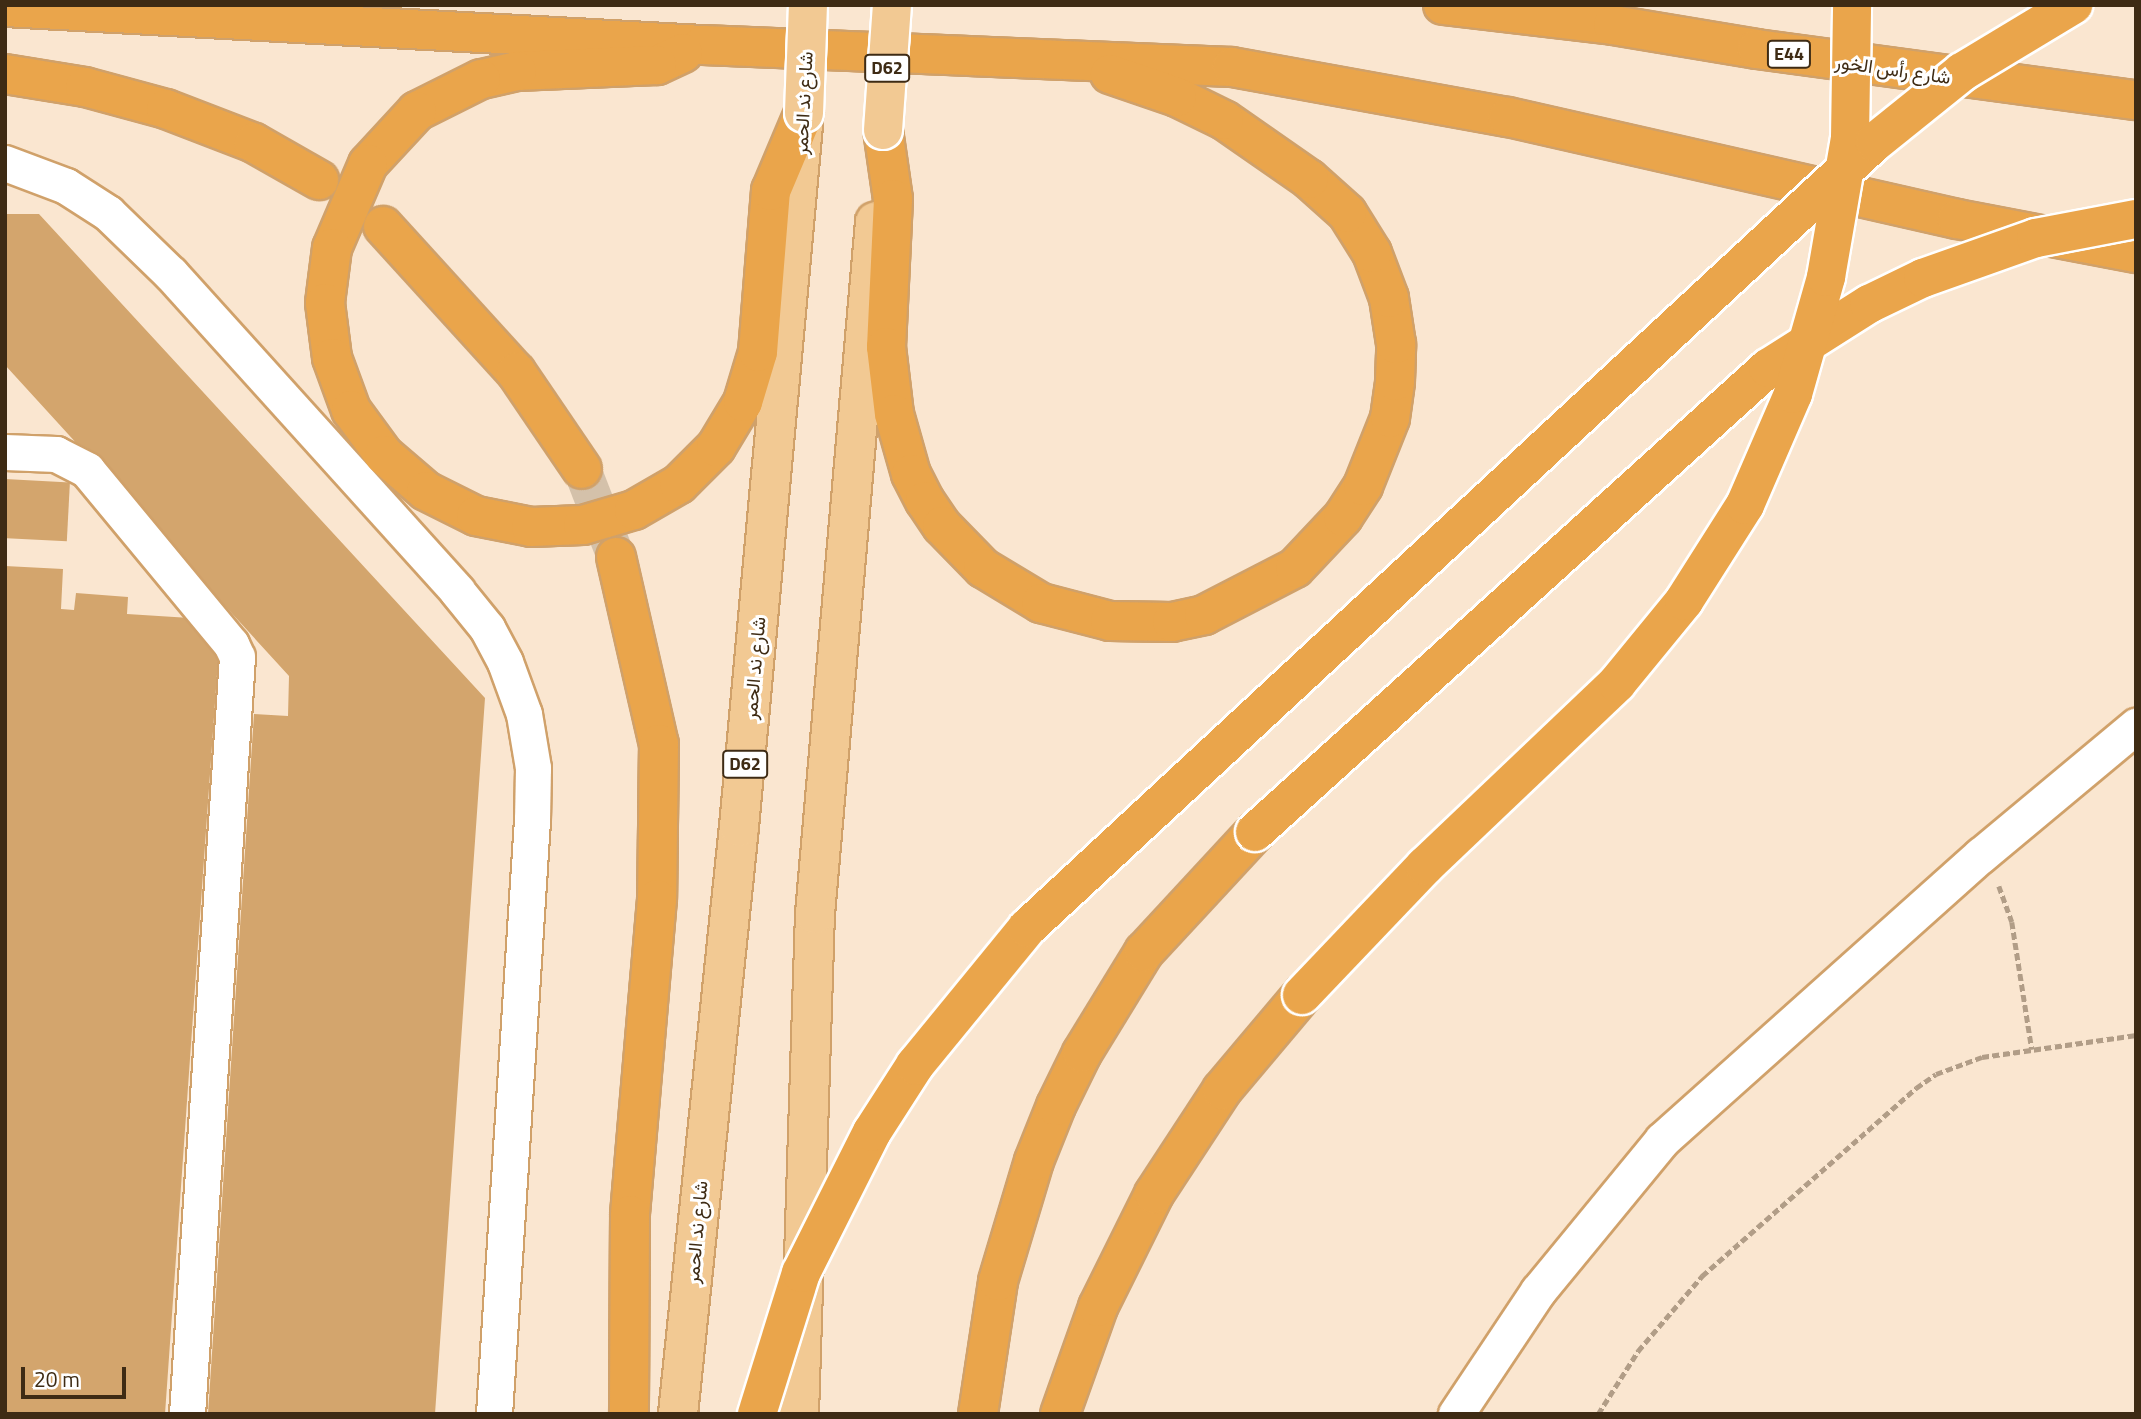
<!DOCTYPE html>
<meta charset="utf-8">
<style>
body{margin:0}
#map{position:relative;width:2141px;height:1419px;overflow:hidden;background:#fae6d0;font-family:"Titillium Web",Vazirmatn,sans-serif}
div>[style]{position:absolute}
.building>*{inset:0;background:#d3a56d;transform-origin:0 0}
.highway-tunnel>*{height:38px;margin-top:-19px;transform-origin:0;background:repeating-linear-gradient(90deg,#d4c1aa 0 38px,transparent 0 57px)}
.path>*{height:4.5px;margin-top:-2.25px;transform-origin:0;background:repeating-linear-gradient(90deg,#b19d87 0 7px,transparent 0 10.5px)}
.roads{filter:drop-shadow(2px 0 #d0a16a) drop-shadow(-2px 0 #d0a16a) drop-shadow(0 2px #d0a16a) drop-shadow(0 -2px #d0a16a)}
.minor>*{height:35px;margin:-17.5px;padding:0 17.5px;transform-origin:17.5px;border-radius:17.5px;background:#fff}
.major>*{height:38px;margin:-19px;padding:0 19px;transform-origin:19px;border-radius:19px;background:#f2c993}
.highway>*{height:38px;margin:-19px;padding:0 19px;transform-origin:19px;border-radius:19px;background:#eaa54b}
.bridges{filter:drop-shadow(2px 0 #fff) drop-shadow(-2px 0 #fff) drop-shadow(0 2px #fff) drop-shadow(0 -2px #fff)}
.major-bridge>*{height:38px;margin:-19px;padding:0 19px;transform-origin:19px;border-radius:19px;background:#f2c993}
.highway-bridge>*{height:38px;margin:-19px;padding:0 19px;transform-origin:19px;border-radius:19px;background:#eaa54b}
span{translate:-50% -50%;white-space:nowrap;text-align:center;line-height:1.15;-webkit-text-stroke:6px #fff;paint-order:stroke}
.shield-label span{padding:2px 5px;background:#fff;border:2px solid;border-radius:5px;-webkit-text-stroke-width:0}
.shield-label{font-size:18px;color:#3e2b14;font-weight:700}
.street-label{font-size:19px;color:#3e2b14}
.frame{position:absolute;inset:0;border:7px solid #3e2b14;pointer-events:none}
.scale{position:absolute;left:21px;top:1367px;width:105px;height:32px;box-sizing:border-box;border:4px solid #3e2b14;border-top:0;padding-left:9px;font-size:21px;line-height:24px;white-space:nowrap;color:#3e2b14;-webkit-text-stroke:5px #fff;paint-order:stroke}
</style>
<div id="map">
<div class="building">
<i style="clip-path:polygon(5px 214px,39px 214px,485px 698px,435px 1414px,208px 1414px,254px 714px,288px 716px,289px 676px,5px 365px)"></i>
<i style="left:5px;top:479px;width:65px;height:59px;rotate:3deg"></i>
<i style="clip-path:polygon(5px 566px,63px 569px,61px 609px,74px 610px,76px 593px,128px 597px,127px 614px,190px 618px,219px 646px,165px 1414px,5px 1414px)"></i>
</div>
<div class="highway-tunnel">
<i style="left:582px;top:469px;width:89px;rotate:68.9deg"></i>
</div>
<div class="path">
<i style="left:1999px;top:886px;width:38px;rotate:70deg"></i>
<i style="left:2012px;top:922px;width:129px;rotate:81.1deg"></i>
<i style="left:1598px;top:1414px;width:75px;rotate:-57.6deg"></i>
<i style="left:1638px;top:1351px;width:99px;rotate:-49.5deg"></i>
<i style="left:1702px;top:1276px;width:285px;rotate:-41.3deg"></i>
<i style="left:1916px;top:1088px;width:24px;rotate:-35deg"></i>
<i style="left:1936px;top:1074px;width:49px;rotate:-20.3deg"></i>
<i style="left:1982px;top:1057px;width:156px;rotate:-8.1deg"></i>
</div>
<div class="roads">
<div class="minor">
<i style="left:5px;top:163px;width:65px;rotate:20.7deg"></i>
<i style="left:66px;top:186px;width:50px;rotate:32.7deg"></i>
<i style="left:108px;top:213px;width:88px;rotate:44.1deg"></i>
<i style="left:171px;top:274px;width:427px;rotate:47.9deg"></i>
<i style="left:457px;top:591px;width:48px;rotate:51deg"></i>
<i style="left:487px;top:628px;width:38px;rotate:62deg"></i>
<i style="left:505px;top:662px;width:55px;rotate:69.9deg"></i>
<i style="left:524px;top:714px;width:55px;rotate:80.5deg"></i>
<i style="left:533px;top:768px;width:52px;rotate:91.1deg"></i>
<i style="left:532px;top:820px;width:595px;rotate:93.66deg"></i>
<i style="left:5px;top:452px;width:51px;rotate:2.2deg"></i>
<i style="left:56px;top:454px;width:35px;rotate:27deg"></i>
<i style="left:87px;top:470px;width:226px;rotate:50.4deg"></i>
<i style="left:231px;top:644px;width:14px;rotate:65deg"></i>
<i style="left:237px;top:657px;width:759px;rotate:93.78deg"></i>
<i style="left:1456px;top:1414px;width:148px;rotate:-56.3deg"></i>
<i style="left:1538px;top:1291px;width:195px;rotate:-50.6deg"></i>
<i style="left:1662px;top:1140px;width:428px;rotate:-41.8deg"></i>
<i style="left:1981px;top:855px;width:202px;rotate:-39.8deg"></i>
</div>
<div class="major">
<i style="left:678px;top:1414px;width:590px;rotate:-84.07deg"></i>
<i style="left:739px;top:827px;width:705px;rotate:-84.79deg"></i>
<i style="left:799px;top:1414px;width:500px;rotate:-88.17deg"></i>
<i style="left:815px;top:914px;width:695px;rotate:-85.04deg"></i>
</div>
<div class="highway">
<i style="left:1443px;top:5px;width:171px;rotate:6.7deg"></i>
<i style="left:1613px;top:25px;width:146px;rotate:9.5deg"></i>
<i style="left:1757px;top:49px;width:382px;rotate:7.7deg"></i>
<i style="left:5px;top:7px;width:699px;rotate:3.12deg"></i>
<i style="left:703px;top:45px;width:529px;rotate:2.38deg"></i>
<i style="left:1232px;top:67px;width:280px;rotate:10.3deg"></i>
<i style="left:1508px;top:117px;width:460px;rotate:12.8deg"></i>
<i style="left:1957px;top:219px;width:182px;rotate:10.8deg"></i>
<i style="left:683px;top:53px;width:29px;rotate:155deg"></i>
<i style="left:657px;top:65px;width:140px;rotate:177.5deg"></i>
<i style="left:517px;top:71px;width:37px;rotate:167deg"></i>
<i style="left:481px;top:79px;width:72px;rotate:153.4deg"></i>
<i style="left:417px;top:111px;width:72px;rotate:132.8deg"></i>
<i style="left:368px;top:164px;width:91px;rotate:113.2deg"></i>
<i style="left:332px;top:248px;width:55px;rotate:97.3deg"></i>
<i style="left:325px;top:303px;width:55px;rotate:82.7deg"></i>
<i style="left:332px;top:358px;width:55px;rotate:69.9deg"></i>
<i style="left:351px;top:410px;width:56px;rotate:53.7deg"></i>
<i style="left:384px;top:455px;width:55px;rotate:40.6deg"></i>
<i style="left:426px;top:491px;width:56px;rotate:26.6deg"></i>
<i style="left:476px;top:516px;width:56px;rotate:11.3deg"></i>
<i style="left:531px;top:527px;width:52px;rotate:-2.2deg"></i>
<i style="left:583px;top:525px;width:53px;rotate:-16.4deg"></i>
<i style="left:634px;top:510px;width:52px;rotate:-30deg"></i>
<i style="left:679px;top:484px;width:52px;rotate:-45deg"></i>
<i style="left:716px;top:447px;width:52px;rotate:-59deg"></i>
<i style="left:743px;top:402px;width:52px;rotate:-73.3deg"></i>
<i style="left:758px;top:352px;width:162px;rotate:-85.4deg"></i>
<i style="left:771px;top:191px;width:85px;rotate:-67.1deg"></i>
<i style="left:5px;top:74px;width:81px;rotate:9.2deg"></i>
<i style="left:85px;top:87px;width:84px;rotate:15.2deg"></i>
<i style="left:166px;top:109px;width:94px;rotate:21.1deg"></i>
<i style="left:254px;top:143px;width:75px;rotate:29.6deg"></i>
<i style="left:883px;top:130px;width:70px;rotate:81.8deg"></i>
<i style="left:893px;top:199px;width:148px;rotate:92.7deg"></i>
<i style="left:886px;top:347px;width:67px;rotate:83.2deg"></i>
<i style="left:894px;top:414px;width:62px;rotate:74.2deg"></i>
<i style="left:911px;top:474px;width:30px;rotate:63deg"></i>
<i style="left:925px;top:501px;width:30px;rotate:56deg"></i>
<i style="left:942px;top:526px;width:59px;rotate:45.7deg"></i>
<i style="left:983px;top:568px;width:68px;rotate:31.1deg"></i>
<i style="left:1041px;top:603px;width:71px;rotate:14.6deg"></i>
<i style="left:1110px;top:621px;width:62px;rotate:0.9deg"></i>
<i style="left:1172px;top:622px;width:33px;rotate:-12deg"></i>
<i style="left:1204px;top:615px;width:102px;rotate:-27.3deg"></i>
<i style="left:1295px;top:568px;width:70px;rotate:-46.7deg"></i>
<i style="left:1343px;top:517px;width:37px;rotate:-57deg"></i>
<i style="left:1363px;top:486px;width:73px;rotate:-68.3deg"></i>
<i style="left:1390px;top:418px;width:37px;rotate:-82deg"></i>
<i style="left:1395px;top:381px;width:37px;rotate:-88deg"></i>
<i style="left:1396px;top:344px;width:47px;rotate:-98.7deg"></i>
<i style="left:1389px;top:298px;width:48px;rotate:-110.7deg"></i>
<i style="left:1372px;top:253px;width:47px;rotate:-122deg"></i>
<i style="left:1347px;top:213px;width:51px;rotate:-138.2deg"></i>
<i style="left:1309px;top:179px;width:103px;rotate:-145.2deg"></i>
<i style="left:1224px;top:120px;width:52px;rotate:-153.9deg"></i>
<i style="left:1177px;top:97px;width:71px;rotate:-161.1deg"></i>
<i style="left:383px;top:226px;width:197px;rotate:47.7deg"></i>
<i style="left:516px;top:372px;width:117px;rotate:55.8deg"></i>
<i style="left:616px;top:557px;width:192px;rotate:77.1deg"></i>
<i style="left:659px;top:744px;width:155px;rotate:90.7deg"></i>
<i style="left:657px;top:899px;width:317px;rotate:94.9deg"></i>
<i style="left:630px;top:1215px;width:199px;rotate:90.3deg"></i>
<i style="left:978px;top:1414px;width:134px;rotate:-81.4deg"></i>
<i style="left:998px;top:1281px;width:125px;rotate:-73.3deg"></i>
<i style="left:1034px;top:1161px;width:59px;rotate:-68.2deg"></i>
<i style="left:1056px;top:1106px;width:59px;rotate:-63.9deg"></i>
<i style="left:1082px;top:1053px;width:119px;rotate:-58.5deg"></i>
<i style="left:1144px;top:952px;width:163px;rotate:-47.2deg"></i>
<i style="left:1060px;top:1414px;width:114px;rotate:-70.4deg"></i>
<i style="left:1098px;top:1307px;width:126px;rotate:-63.6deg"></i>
<i style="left:1154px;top:1194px;width:124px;rotate:-56.8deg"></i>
<i style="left:1222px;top:1090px;width:124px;rotate:-49.9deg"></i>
</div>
</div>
<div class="bridges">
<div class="major-bridge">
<i style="left:804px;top:113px;width:108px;rotate:-87.9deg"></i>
<i style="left:883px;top:130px;width:125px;rotate:-85.9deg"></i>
</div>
<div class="highway-bridge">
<i style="left:1255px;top:832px;width:692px;rotate:-42.13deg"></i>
<i style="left:1768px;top:368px;width:120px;rotate:-32.4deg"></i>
<i style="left:1869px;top:304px;width:60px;rotate:-25.7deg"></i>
<i style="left:1923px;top:278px;width:120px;rotate:-19.5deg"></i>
<i style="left:2036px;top:238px;width:102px;rotate:-10.8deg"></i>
<i style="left:1302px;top:995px;width:178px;rotate:-46.4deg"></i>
<i style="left:1425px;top:866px;width:265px;rotate:-43.6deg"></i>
<i style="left:1617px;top:683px;width:106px;rotate:-50.7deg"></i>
<i style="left:1684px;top:601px;width:114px;rotate:-57.6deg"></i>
<i style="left:1745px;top:505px;width:121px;rotate:-66.6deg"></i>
<i style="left:1793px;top:394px;width:122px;rotate:-74.2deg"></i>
<i style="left:1826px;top:277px;width:141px;rotate:-80.2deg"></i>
<i style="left:1850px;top:138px;width:133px;rotate:-89.1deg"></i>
<i style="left:757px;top:1414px;width:148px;rotate:-72.7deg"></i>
<i style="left:801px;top:1273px;width:158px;rotate:-63.3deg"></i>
<i style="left:872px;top:1132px;width:80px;rotate:-57.3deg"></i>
<i style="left:915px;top:1065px;width:177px;rotate:-50.7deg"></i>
<i style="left:1027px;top:928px;width:1156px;rotate:-42.83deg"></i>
<i style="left:1875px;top:142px;width:112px;rotate:-38.8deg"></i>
<i style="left:1962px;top:72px;width:130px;rotate:-31.1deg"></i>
</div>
</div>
<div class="shield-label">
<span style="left:1789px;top:54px">E44</span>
<span style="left:887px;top:68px">D62</span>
<span style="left:745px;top:764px">D62</span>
</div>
<div class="street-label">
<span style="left:1893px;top:69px;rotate:8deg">شارع رأس الخور</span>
<span style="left:803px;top:103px;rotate:-87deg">شارع ند الحمر</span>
<span style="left:754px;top:668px;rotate:-85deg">شارع ند الحمر</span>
<span style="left:696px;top:1232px;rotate:-85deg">شارع ند الحمر</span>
</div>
<div class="frame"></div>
<div class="scale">20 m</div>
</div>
